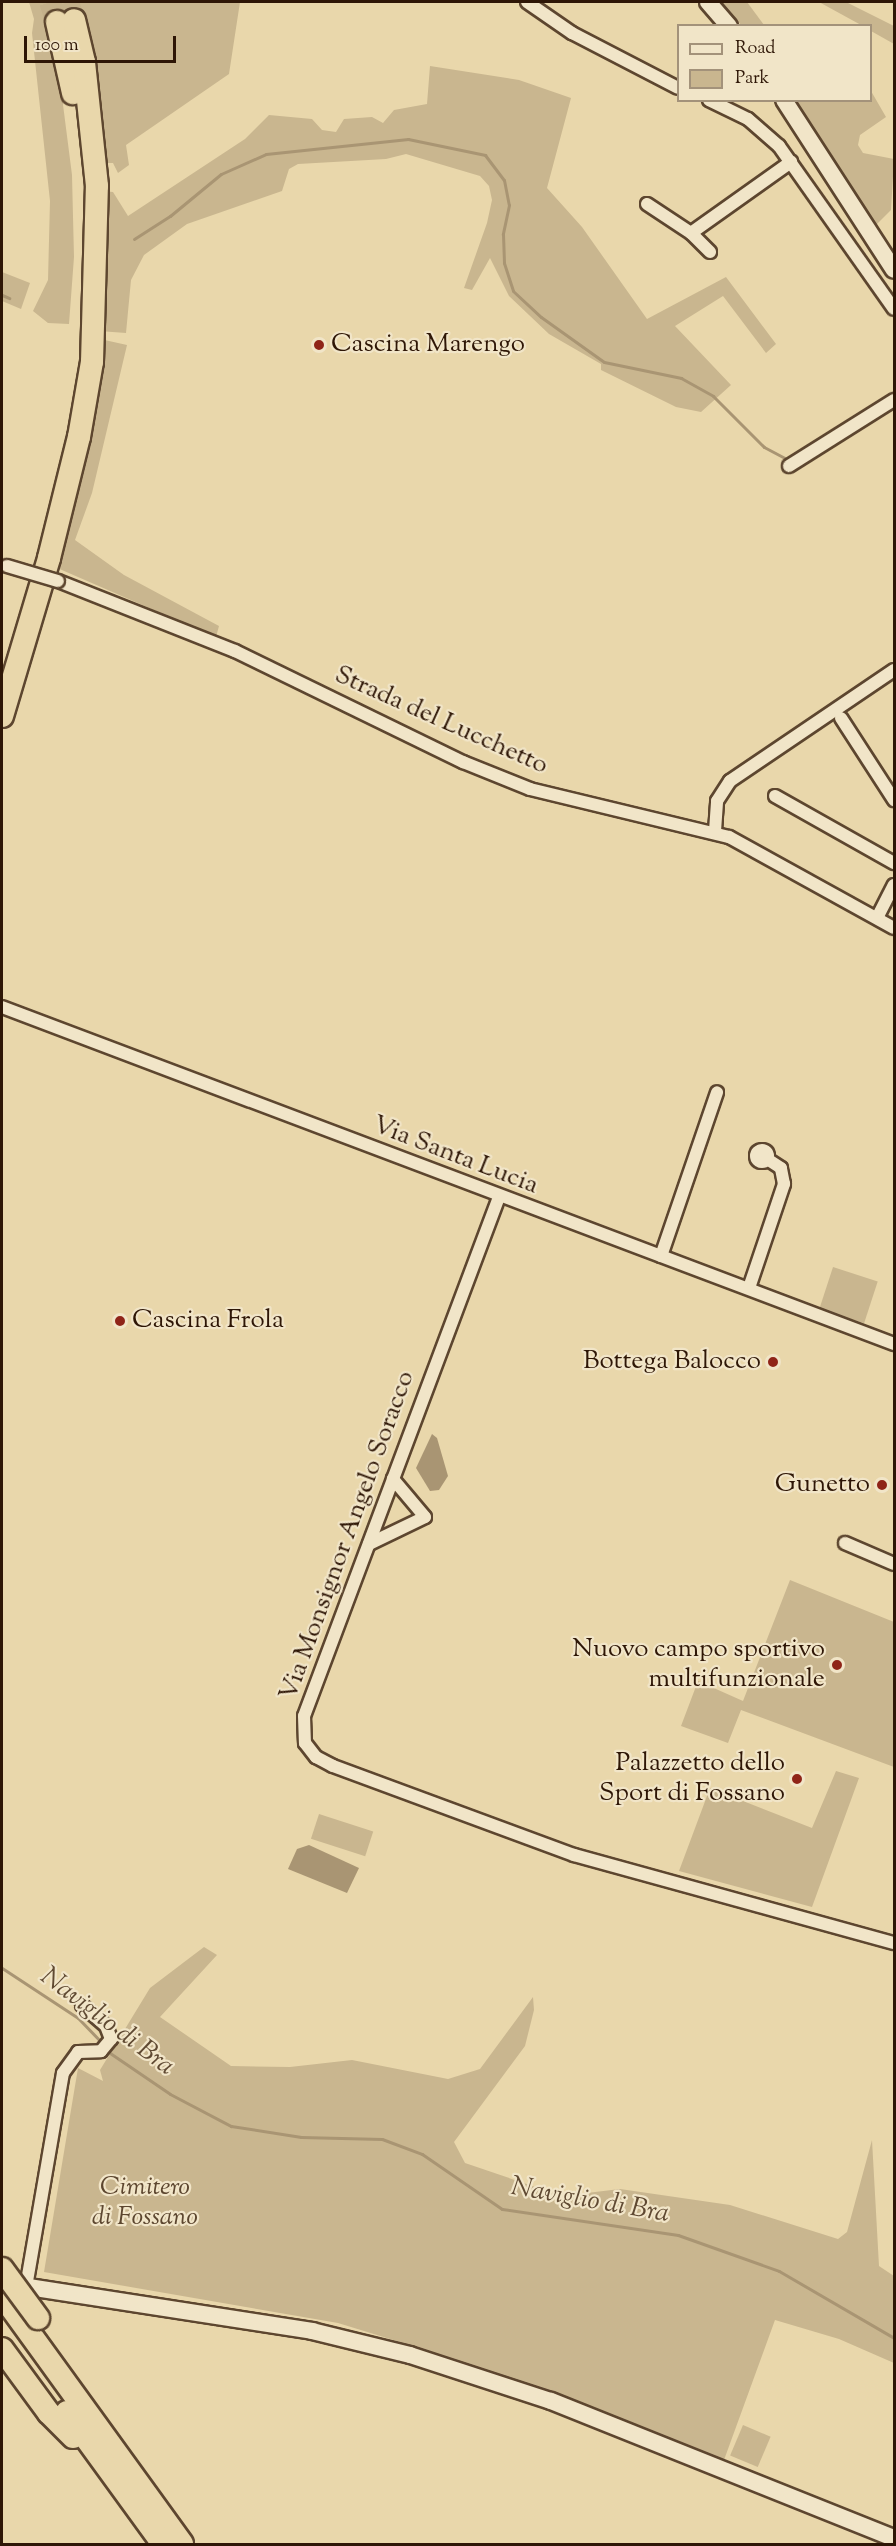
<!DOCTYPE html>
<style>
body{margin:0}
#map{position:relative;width:896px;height:2546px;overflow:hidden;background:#e9d7ab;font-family:"Sorts Mill Goudy",serif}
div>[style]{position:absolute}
.green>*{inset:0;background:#c9b68f;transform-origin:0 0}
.water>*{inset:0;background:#a99573}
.stream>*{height:3px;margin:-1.5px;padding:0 1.5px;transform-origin:1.5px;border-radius:1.5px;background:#a99573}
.highway-tunnel>*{height:22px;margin-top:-11px;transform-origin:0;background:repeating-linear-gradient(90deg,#c4b08a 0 22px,transparent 0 33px)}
.roads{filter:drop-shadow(2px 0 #5d462f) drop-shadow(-2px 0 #5d462f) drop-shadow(0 2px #5d462f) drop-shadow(0 -2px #5d462f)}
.street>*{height:12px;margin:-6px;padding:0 6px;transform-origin:6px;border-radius:6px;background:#f1e5c8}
.street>.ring{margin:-6px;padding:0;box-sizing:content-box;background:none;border:12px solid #f1e5c8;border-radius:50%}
.secondary>*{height:16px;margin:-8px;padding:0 8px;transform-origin:8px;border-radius:8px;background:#f1e5c8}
.highway>*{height:22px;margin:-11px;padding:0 11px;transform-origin:11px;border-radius:11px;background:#e9d7ab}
.bridges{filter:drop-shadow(2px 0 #5d462f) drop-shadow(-2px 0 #5d462f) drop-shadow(0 2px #5d462f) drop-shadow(0 -2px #5d462f)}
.street-bridge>*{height:12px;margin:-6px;padding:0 6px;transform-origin:6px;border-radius:6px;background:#f1e5c8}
.highway-bridge>*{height:22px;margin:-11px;padding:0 11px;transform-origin:11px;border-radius:11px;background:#e9d7ab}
.dots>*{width:16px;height:16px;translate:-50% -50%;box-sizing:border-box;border:3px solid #f1e5c8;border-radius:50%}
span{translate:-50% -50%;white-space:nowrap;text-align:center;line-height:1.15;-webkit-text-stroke:4.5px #f1e5c8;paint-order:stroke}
.poi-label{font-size:26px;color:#2e1606}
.left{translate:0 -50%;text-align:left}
.right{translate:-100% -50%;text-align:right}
.street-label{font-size:26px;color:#2e1606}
.park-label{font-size:26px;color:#5c462f;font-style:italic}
.water-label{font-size:27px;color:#5f4932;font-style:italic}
.frame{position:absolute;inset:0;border:3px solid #2e1606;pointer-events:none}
.legend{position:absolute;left:677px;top:24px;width:195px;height:78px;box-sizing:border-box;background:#f1e5c8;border:2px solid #a3927a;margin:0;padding:8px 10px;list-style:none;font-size:18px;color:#2e1606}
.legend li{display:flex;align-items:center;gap:12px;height:30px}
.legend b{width:30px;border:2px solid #a3927a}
.scale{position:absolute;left:24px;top:36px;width:152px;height:27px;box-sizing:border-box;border:3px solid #2e1606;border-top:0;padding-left:8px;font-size:18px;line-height:21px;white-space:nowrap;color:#2e1606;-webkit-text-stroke:4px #f1e5c8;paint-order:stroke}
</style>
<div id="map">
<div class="green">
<i style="clip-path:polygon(29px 2px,240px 2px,229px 74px,126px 145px,129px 165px,118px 173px,113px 163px,102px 163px,97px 93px,61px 89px,72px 175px,74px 257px,69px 324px,48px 323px,33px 311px,48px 280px,50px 201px,32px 33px,34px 19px)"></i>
<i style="clip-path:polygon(721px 2px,747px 2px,764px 25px,741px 25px)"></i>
<i style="clip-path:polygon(819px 2px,846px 2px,894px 26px,894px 44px,871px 31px,870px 26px,861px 25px)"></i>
<i style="clip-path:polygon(430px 66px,519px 80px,571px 98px,547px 188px,582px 227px,647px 319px,726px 277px,776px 344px,766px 353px,723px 296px,675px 326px,731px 385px,701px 412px,676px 407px,601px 370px,601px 364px,549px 334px,509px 296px,490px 258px,472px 290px,464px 288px,487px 223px,492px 200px,489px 186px,480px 176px,406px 154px,386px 159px,298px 164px,289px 169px,282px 191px,187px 224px,144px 255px,131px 280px,126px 333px,99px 331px,102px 191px,113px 192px,128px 216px,245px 139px,269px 115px,312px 119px,322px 130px,336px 132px,344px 119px,372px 117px,383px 123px,394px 110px,427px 104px)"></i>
<i style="clip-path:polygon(871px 91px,886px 117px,860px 135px,858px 145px,863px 153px,894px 159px,891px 210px,874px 227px,792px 101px,870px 100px)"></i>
<i style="clip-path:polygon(2px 272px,30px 283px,21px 309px,2px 301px)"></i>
<i style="clip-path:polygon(100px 339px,127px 345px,92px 493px,75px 540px,124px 575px,219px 626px,216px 637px,55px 567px,81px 478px)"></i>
<i style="left:833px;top:1267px;width:47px;height:44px;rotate:18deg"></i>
<i style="clip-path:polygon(790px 1580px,894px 1622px,894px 1767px,741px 1710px,728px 1743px,681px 1726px,698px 1681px,743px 1701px)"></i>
<i style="clip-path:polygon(836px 1771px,859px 1778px,812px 1907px,679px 1871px,710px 1788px,812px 1828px)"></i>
<i style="left:319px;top:1814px;width:57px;height:26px;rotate:18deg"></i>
<i style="clip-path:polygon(204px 1947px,217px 1955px,160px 2017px,231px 2066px,290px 2067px,352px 2060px,448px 2079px,480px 2069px,533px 1997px,534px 2010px,525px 2046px,454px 2142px,465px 2163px,562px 2196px,620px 2189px,730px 2205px,838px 2239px,847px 2232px,872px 2140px,879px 2266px,894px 2276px,894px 2363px,839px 2339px,775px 2320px,724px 2460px,455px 2359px,338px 2323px,44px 2272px,78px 2068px,103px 2081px,100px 2070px,150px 1988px)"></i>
<i style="left:743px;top:2425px;width:30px;height:33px;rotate:23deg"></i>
</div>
<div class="water">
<i style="clip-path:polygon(432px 1434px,437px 1438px,448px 1476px,439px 1490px,430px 1491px,416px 1468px)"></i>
<i style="clip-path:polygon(309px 1845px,359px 1868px,347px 1893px,288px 1869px,297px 1849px)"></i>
</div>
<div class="stream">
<i style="left:134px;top:239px;width:43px;rotate:-32.6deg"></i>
<i style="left:170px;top:216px;width:66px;rotate:-39.5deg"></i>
<i style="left:221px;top:174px;width:49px;rotate:-24deg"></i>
<i style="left:266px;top:154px;width:143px;rotate:-6deg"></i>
<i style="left:408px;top:139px;width:79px;rotate:11.7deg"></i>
<i style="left:485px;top:155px;width:31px;rotate:53deg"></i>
<i style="left:504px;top:180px;width:25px;rotate:79deg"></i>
<i style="left:509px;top:205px;width:30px;rotate:102deg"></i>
<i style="left:503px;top:234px;width:29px;rotate:88deg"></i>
<i style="left:504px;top:263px;width:29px;rotate:72deg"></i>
<i style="left:513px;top:291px;width:38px;rotate:43deg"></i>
<i style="left:541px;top:317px;width:77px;rotate:35.5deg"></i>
<i style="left:604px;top:362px;width:79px;rotate:11.7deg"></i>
<i style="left:681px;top:378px;width:37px;rotate:29deg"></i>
<i style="left:713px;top:396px;width:72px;rotate:45deg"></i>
<i style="left:764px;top:447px;width:24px;rotate:28deg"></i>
<i style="left:2px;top:295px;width:8px;rotate:23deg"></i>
<i style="left:2px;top:1968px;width:91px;rotate:33.3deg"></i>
<i style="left:78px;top:2018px;width:35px;rotate:46deg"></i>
<i style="left:107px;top:2051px;width:76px;rotate:34.3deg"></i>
<i style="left:170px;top:2094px;width:69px;rotate:27.7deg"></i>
<i style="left:231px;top:2126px;width:71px;rotate:8.9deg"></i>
<i style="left:301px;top:2137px;width:81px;rotate:1.4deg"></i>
<i style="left:382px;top:2139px;width:43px;rotate:20.6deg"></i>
<i style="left:422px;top:2154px;width:97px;rotate:34.5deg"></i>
<i style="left:502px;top:2209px;width:178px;rotate:8.4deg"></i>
<i style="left:678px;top:2235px;width:107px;rotate:19.6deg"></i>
<i style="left:779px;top:2271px;width:133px;rotate:30.2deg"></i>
</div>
<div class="highway-tunnel">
<i style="left:50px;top:2px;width:21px;rotate:71deg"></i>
<i style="left:68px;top:2px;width:19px;rotate:72deg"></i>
</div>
<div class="roads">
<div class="street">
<i style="left:527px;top:2px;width:55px;rotate:34.6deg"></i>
<i style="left:572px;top:33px;width:119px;rotate:27.4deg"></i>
<i style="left:709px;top:100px;width:43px;rotate:26deg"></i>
<i style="left:748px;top:119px;width:41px;rotate:41.1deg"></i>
<i style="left:779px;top:146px;width:199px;rotate:54.8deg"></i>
<i style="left:647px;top:204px;width:53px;rotate:33.4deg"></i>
<i style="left:691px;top:233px;width:27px;rotate:45deg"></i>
<i style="left:691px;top:233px;width:123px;rotate:-35.4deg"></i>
<i style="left:789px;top:466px;width:124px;rotate:-32.2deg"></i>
<i style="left:58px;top:581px;width:190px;rotate:21.6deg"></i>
<i style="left:235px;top:651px;width:254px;rotate:26deg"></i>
<i style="left:463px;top:762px;width:72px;rotate:21.9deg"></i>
<i style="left:530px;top:789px;width:205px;rotate:13.6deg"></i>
<i style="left:729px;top:837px;width:188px;rotate:28.9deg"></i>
<i style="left:841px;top:718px;width:98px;rotate:57.1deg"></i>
<i style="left:775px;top:796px;width:137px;rotate:29.4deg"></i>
<i style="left:715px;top:831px;width:30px;rotate:-86deg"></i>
<i style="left:717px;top:801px;width:24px;rotate:-57deg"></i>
<i style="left:730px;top:781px;width:198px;rotate:-34.1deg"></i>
<i style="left:877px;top:918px;width:37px;rotate:-63deg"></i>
<i style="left:2px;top:1007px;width:954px;rotate:20.7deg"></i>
<i class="ring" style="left:756px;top:1150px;width:0;height:0"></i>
<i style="left:499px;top:1197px;width:554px;rotate:110.59deg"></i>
<i style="left:304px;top:1716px;width:27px;rotate:88deg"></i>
<i style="left:305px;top:1743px;width:18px;rotate:52deg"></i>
<i style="left:316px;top:1757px;width:19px;rotate:28deg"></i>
<i style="left:333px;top:1766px;width:257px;rotate:20.3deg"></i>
<i style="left:574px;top:1855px;width:332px;rotate:15.4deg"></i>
<i style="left:661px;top:1256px;width:173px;rotate:-71.1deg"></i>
<i style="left:749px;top:1288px;width:110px;rotate:-71.4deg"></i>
<i style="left:784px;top:1184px;width:16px;rotate:-101deg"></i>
<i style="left:781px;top:1168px;width:17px;rotate:-147deg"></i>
<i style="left:845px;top:1543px;width:53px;rotate:23.2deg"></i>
<i style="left:369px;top:1544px;width:62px;rotate:-25.7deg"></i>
<i style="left:425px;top:1517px;width:50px;rotate:-130.1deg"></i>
<i style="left:26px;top:2287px;width:217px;rotate:-80.2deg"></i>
<i style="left:63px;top:2073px;width:26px;rotate:-54deg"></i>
<i style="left:78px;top:2052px;width:23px;rotate:-2deg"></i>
<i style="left:101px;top:2051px;width:16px;rotate:-50deg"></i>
<i style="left:111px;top:2039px;width:14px;rotate:-111deg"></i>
<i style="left:106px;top:2026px;width:32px;rotate:-139deg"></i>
</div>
<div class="secondary">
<i style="left:708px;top:2px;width:32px;rotate:49deg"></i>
<i style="left:784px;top:100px;width:202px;rotate:57.1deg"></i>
<i style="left:9px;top:2284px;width:307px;rotate:8.8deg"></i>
<i style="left:312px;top:2331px;width:101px;rotate:13.8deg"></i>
<i style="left:410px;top:2355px;width:148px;rotate:18.1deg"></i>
<i style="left:551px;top:2401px;width:369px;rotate:21.8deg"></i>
</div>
<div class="highway">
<i style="left:57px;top:22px;width:73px;rotate:77.3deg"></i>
<i style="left:2px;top:716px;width:165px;rotate:-73.4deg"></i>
<i style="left:49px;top:558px;width:125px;rotate:-76.1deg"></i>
<i style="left:79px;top:437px;width:76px;rotate:-80.2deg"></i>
<i style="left:92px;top:362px;width:176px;rotate:-88.4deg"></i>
<i style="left:97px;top:186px;width:125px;rotate:-96deg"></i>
<i style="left:84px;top:62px;width:43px;rotate:-103.4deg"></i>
<i style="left:2px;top:2295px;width:307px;rotate:54.1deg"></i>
<i style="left:2px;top:2349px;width:79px;rotate:53.7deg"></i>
<i style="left:49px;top:2413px;width:34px;rotate:45deg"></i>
<i style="left:67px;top:2412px;width:163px;rotate:54deg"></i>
</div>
</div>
<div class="bridges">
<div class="street-bridge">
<i style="left:7px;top:566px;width:53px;rotate:16.4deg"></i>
</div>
<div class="highway-bridge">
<i style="left:2px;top:2269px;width:61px;rotate:53.7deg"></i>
</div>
</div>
<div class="dots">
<i style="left:319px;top:345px;background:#8f2418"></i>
<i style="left:120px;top:1321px;background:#8f2418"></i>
<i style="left:773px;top:1362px;background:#8f2418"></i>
<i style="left:882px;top:1485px;background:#8f2418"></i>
<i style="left:837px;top:1665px;background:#8f2418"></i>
<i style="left:797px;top:1779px;background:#8f2418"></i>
</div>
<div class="poi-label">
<span class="left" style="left:331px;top:345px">Cascina Marengo</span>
<span class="left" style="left:132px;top:1321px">Cascina Frola</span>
<span class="right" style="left:761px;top:1362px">Bottega Balocco</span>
<span class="right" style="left:870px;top:1485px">Gunetto</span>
<span class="right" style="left:825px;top:1665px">Nuovo campo sportivo<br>multifunzionale</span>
<span class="right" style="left:785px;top:1779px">Palazzetto dello<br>Sport di Fossano</span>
</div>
<div class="street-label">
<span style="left:441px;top:721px;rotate:24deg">Strada del Lucchetto</span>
<span style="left:455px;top:1156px;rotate:21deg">Via Santa Lucia</span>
<span style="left:348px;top:1536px;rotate:-70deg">Via Monsignor Angelo Soracco</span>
</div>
<div class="park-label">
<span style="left:145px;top:2203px">Cimitero<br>di Fossano</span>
</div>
<div class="water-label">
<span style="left:107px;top:2022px;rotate:37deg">Naviglio di Bra</span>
<span style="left:590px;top:2201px;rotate:10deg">Naviglio di Bra</span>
</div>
<div class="frame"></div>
<ul class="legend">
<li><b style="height:8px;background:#f1e5c8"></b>Road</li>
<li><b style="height:16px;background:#c9b68f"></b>Park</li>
</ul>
<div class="scale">100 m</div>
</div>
